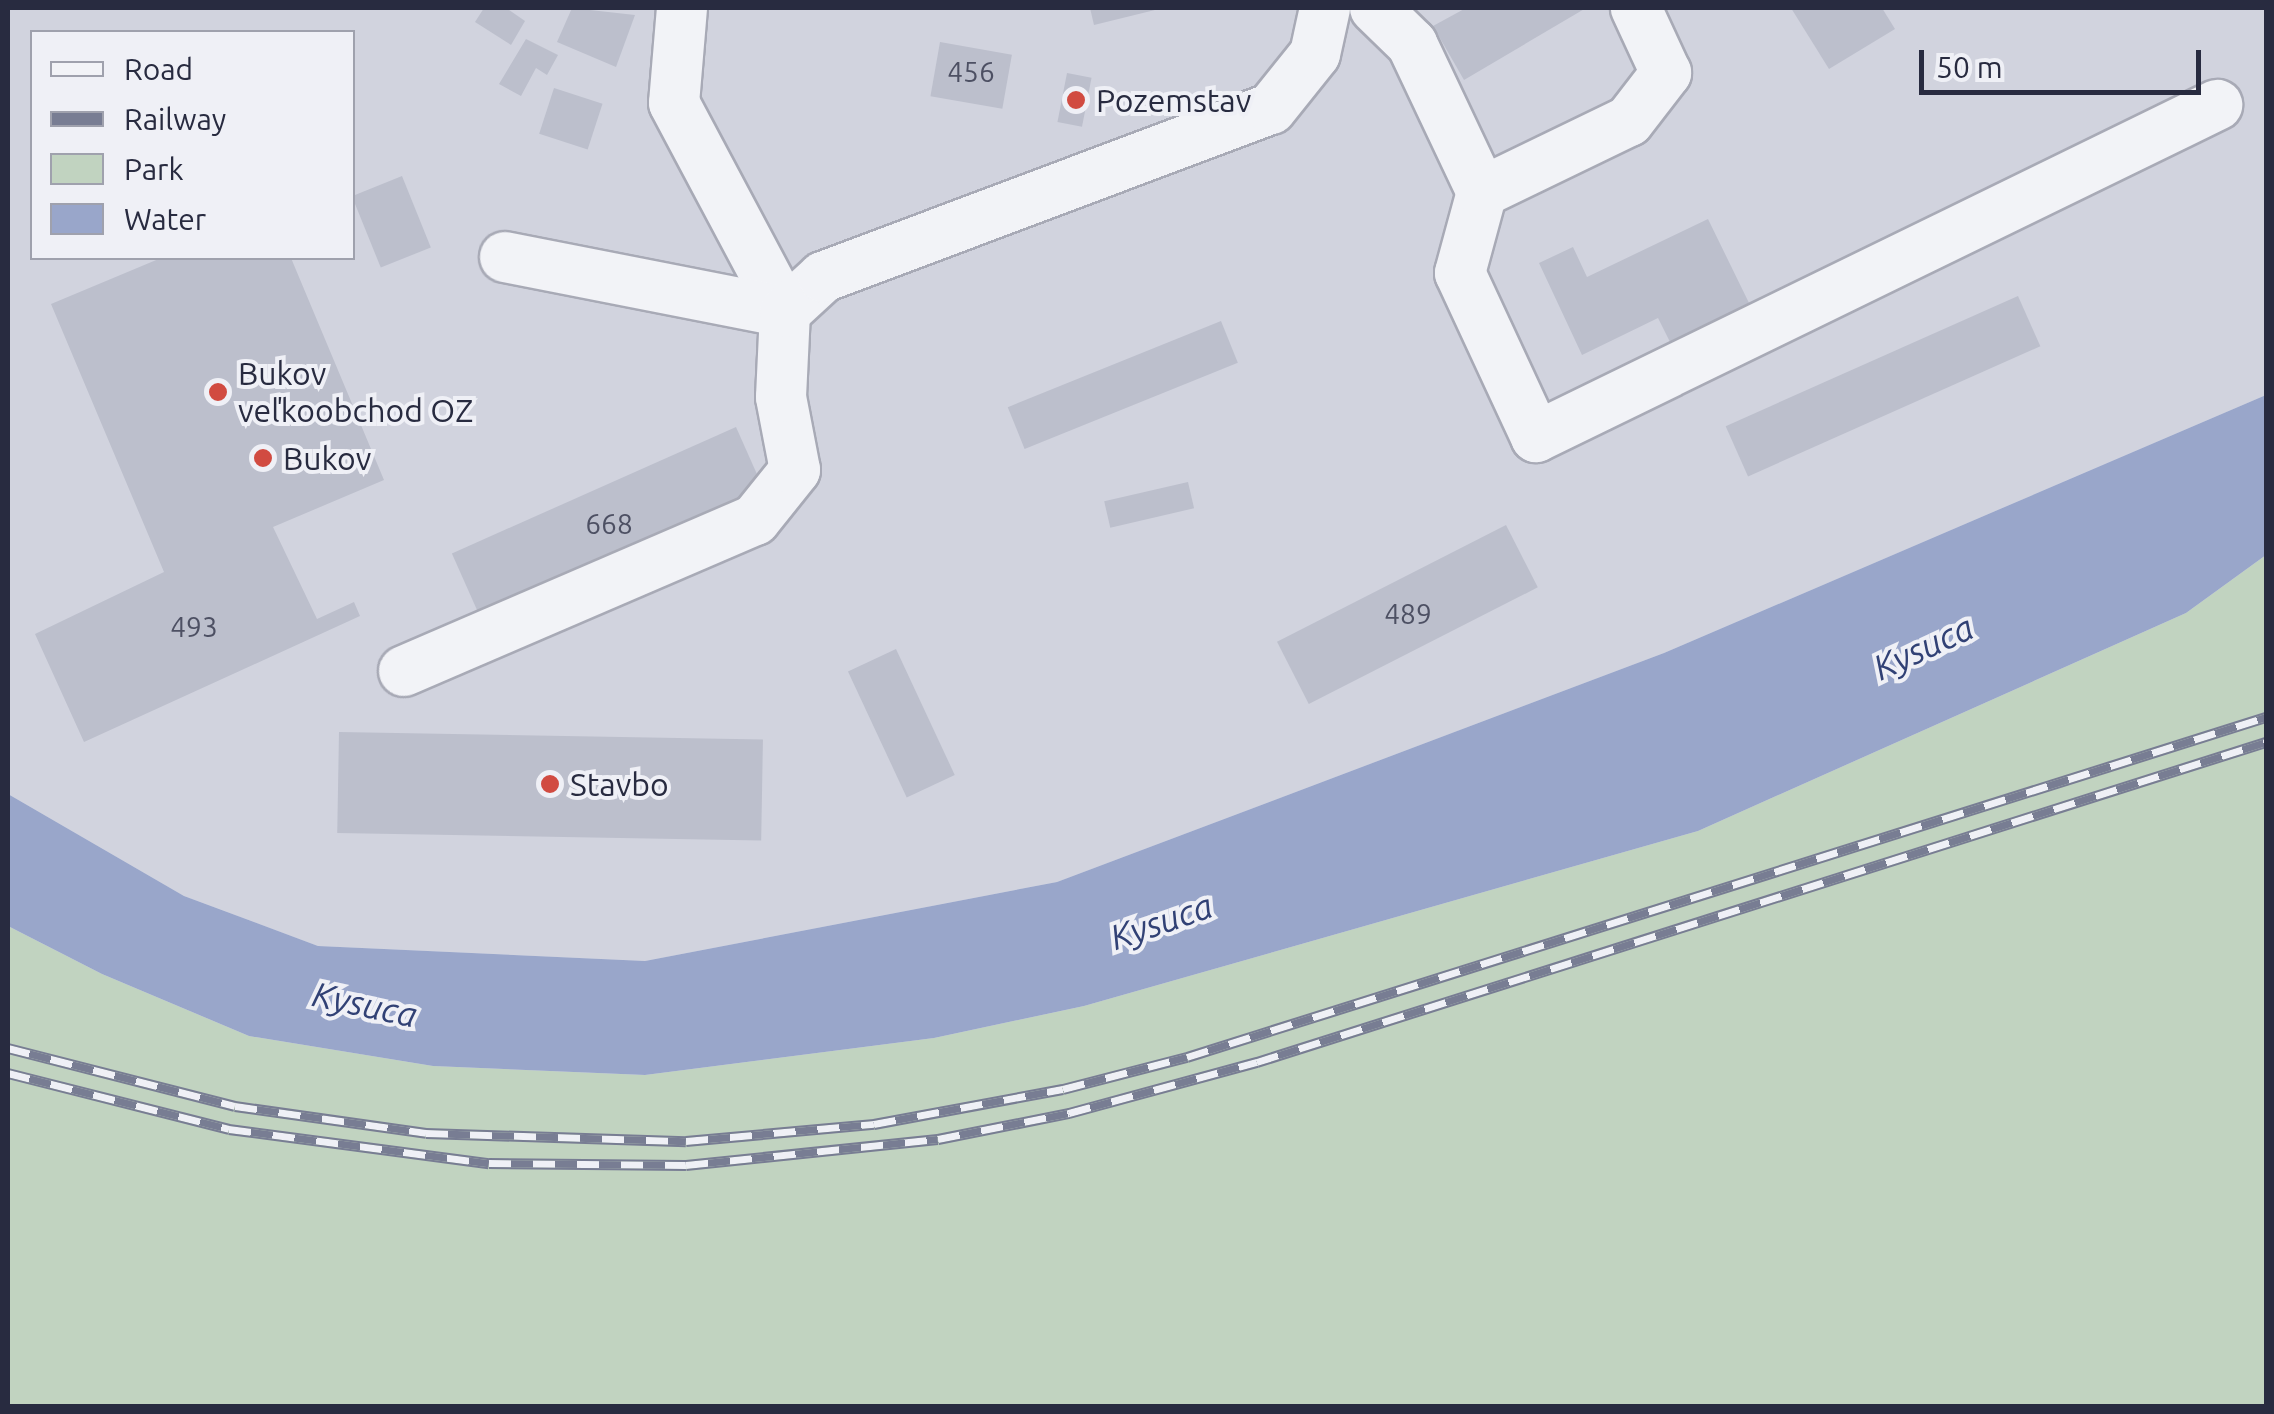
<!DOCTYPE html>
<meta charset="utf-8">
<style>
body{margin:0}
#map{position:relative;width:2274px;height:1414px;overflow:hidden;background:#dfe1e9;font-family:Ubuntu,sans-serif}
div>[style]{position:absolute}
.built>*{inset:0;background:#d1d3de}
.green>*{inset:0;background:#c1d3c0}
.water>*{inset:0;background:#99a6ca}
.building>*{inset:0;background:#bcbfcc;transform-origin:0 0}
.roads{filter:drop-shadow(2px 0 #a8aab6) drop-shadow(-2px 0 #a8aab6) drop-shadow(0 2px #a8aab6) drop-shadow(0 -2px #a8aab6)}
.minor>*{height:50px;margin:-25px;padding:0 25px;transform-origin:25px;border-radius:25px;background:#f2f3f7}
.rail>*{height:11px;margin-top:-5.5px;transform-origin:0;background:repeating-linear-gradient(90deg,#eff0f6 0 22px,#787d93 0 44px);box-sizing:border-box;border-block:2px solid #787d93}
.dots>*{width:28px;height:28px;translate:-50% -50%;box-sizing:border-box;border:5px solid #eff0f6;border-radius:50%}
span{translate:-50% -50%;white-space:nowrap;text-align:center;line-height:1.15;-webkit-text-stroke:8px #eff0f6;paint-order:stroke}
.number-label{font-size:28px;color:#4d5063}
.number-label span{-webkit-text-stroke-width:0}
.poi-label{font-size:32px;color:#282b40}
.left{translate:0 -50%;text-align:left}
.water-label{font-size:35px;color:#314175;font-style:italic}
.frame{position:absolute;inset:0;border:10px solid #282b40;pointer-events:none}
.legend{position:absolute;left:30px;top:30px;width:325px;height:230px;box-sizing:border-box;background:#eff0f6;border:2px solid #9fa1ad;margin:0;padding:12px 18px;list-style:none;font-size:30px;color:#282b40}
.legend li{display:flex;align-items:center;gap:20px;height:50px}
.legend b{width:50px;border:2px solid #9fa1ad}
.scale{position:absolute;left:1919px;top:50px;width:282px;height:45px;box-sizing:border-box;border:5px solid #282b40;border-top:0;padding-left:12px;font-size:30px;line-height:35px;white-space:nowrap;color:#282b40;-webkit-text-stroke:8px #eff0f6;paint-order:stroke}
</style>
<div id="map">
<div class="built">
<i style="clip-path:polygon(evenodd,8px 8px,2266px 8px,2266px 395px,1664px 653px,1057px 882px,645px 961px,318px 946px,184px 896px,8px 794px,8px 8px,32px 32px,352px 32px,352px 258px,32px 258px,32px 32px)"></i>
</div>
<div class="green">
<i style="clip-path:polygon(2266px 555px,2266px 1406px,8px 1406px,8px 926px,102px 974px,249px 1036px,433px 1066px,645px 1075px,934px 1038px,1084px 1006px,1698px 831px,2186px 613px)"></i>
</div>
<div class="water">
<i style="clip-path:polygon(2266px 395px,2266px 555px,2186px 613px,1698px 831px,1084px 1006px,934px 1038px,645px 1075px,433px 1066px,249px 1036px,102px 974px,8px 926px,8px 794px,184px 896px,318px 946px,645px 961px,1057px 882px,1664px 653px)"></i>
</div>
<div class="building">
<i style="clip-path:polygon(484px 8px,506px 8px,525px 21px,511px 45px,475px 22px)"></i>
<i style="clip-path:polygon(572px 8px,635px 15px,616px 67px,557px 42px)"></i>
<i style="clip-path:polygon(1090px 8px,1159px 8px,1159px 9px,1094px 25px)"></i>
<i style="clip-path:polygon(1466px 8px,1586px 8px,1464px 80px,1433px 26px)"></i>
<i style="clip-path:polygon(1791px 8px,1882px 8px,1895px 29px,1829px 69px)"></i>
<i style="clip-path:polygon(526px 39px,558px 55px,547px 75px,536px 68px,521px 96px,499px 84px)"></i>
<i style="left:940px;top:42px;width:73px;height:55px;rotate:10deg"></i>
<i style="left:1067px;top:73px;width:25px;height:50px;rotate:11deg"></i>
<i style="left:554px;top:88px;width:51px;height:48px;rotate:18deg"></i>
<i style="left:402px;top:176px;width:77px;height:54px;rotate:68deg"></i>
<i style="clip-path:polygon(1708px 219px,1750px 305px,1670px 342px,1658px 318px,1582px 355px,1539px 263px,1573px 247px,1587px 277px)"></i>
<i style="clip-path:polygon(161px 258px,291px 258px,384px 480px,273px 527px,317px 619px,354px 602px,360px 616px,84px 742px,35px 634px,164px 572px,51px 304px)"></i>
<i style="left:2018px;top:296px;width:55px;height:320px;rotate:66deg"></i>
<i style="left:1221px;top:321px;width:45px;height:230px;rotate:68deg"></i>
<i style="left:736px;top:427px;width:70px;height:311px;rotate:66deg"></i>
<i style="left:1188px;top:482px;width:27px;height:86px;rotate:77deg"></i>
<i style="left:1506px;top:525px;width:70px;height:257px;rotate:63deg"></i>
<i style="left:896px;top:649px;width:139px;height:53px;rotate:65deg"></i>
<i style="left:339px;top:732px;width:424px;height:101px;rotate:1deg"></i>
</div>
<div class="roads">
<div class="minor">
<i style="left:682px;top:8px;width:95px;rotate:94.8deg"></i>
<i style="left:674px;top:103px;width:237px;rotate:62deg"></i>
<i style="left:1375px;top:8px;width:52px;rotate:44.2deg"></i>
<i style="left:1412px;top:44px;width:164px;rotate:64.7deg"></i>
<i style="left:1482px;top:192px;width:84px;rotate:105.2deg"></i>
<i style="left:1460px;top:273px;width:181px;rotate:65.1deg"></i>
<i style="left:1536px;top:437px;width:758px;rotate:-25.99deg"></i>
<i style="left:1482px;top:192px;width:163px;rotate:-25.8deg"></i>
<i style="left:1629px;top:121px;width:61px;rotate:-52.4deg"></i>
<i style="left:1666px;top:73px;width:72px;rotate:-114.8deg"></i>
<i style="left:505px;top:257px;width:285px;rotate:11.1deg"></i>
<i style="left:404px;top:671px;width:382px;rotate:-23.3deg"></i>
<i style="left:755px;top:520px;width:64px;rotate:-51.3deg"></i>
<i style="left:795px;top:470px;width:74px;rotate:-100.9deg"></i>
<i style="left:781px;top:397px;width:85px;rotate:-87.3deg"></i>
<i style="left:785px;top:312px;width:52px;rotate:-42.6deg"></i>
<i style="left:823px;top:277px;width:478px;rotate:-20.6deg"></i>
<i style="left:1271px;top:109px;width:70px;rotate:-51.3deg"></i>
<i style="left:1315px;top:54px;width:47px;rotate:-77.7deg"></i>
</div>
</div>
<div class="rail">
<i style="left:8px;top:1048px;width:234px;rotate:14.3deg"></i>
<i style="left:235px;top:1106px;width:193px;rotate:8deg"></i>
<i style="left:426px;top:1133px;width:260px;rotate:1.8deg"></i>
<i style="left:686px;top:1141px;width:189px;rotate:-5.2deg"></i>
<i style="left:874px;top:1124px;width:192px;rotate:-10.5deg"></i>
<i style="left:1063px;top:1089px;width:128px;rotate:-14.5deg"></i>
<i style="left:1187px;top:1057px;width:1131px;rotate:-17.49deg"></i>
<i style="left:8px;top:1073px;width:228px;rotate:14.2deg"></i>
<i style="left:229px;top:1129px;width:262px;rotate:7.5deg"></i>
<i style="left:489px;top:1163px;width:197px;rotate:0.6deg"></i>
<i style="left:686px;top:1165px;width:253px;rotate:-5.9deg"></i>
<i style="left:938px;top:1139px;width:134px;rotate:-11.2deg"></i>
<i style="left:1069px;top:1113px;width:195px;rotate:-15.2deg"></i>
<i style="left:1257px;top:1062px;width:1059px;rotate:-17.6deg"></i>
</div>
<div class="dots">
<i style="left:1076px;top:100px;background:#d14b41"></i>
<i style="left:218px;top:392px;background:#d14b41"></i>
<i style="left:263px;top:458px;background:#d14b41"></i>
<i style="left:550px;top:784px;background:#d14b41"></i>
</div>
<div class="number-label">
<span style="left:971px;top:72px">456</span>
<span style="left:609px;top:524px">668</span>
<span style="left:1408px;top:614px">489</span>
<span style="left:194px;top:627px">493</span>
</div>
<div class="poi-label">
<span class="left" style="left:1096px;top:100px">Pozemstav</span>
<span class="left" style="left:238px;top:392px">Bukov<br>veľkoobchod OZ</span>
<span class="left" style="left:283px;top:458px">Bukov</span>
<span class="left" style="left:570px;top:784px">Stavbo</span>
</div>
<div class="water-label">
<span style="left:1923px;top:647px;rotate:-25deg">Kysuca</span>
<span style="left:1161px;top:921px;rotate:-19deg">Kysuca</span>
<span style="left:365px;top:1004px;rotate:12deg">Kysuca</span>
</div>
<div class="frame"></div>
<ul class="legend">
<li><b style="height:12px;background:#f2f3f7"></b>Road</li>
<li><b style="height:12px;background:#787d93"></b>Railway</li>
<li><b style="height:28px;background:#c1d3c0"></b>Park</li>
<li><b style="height:28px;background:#99a6ca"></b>Water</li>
</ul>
<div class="scale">50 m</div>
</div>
